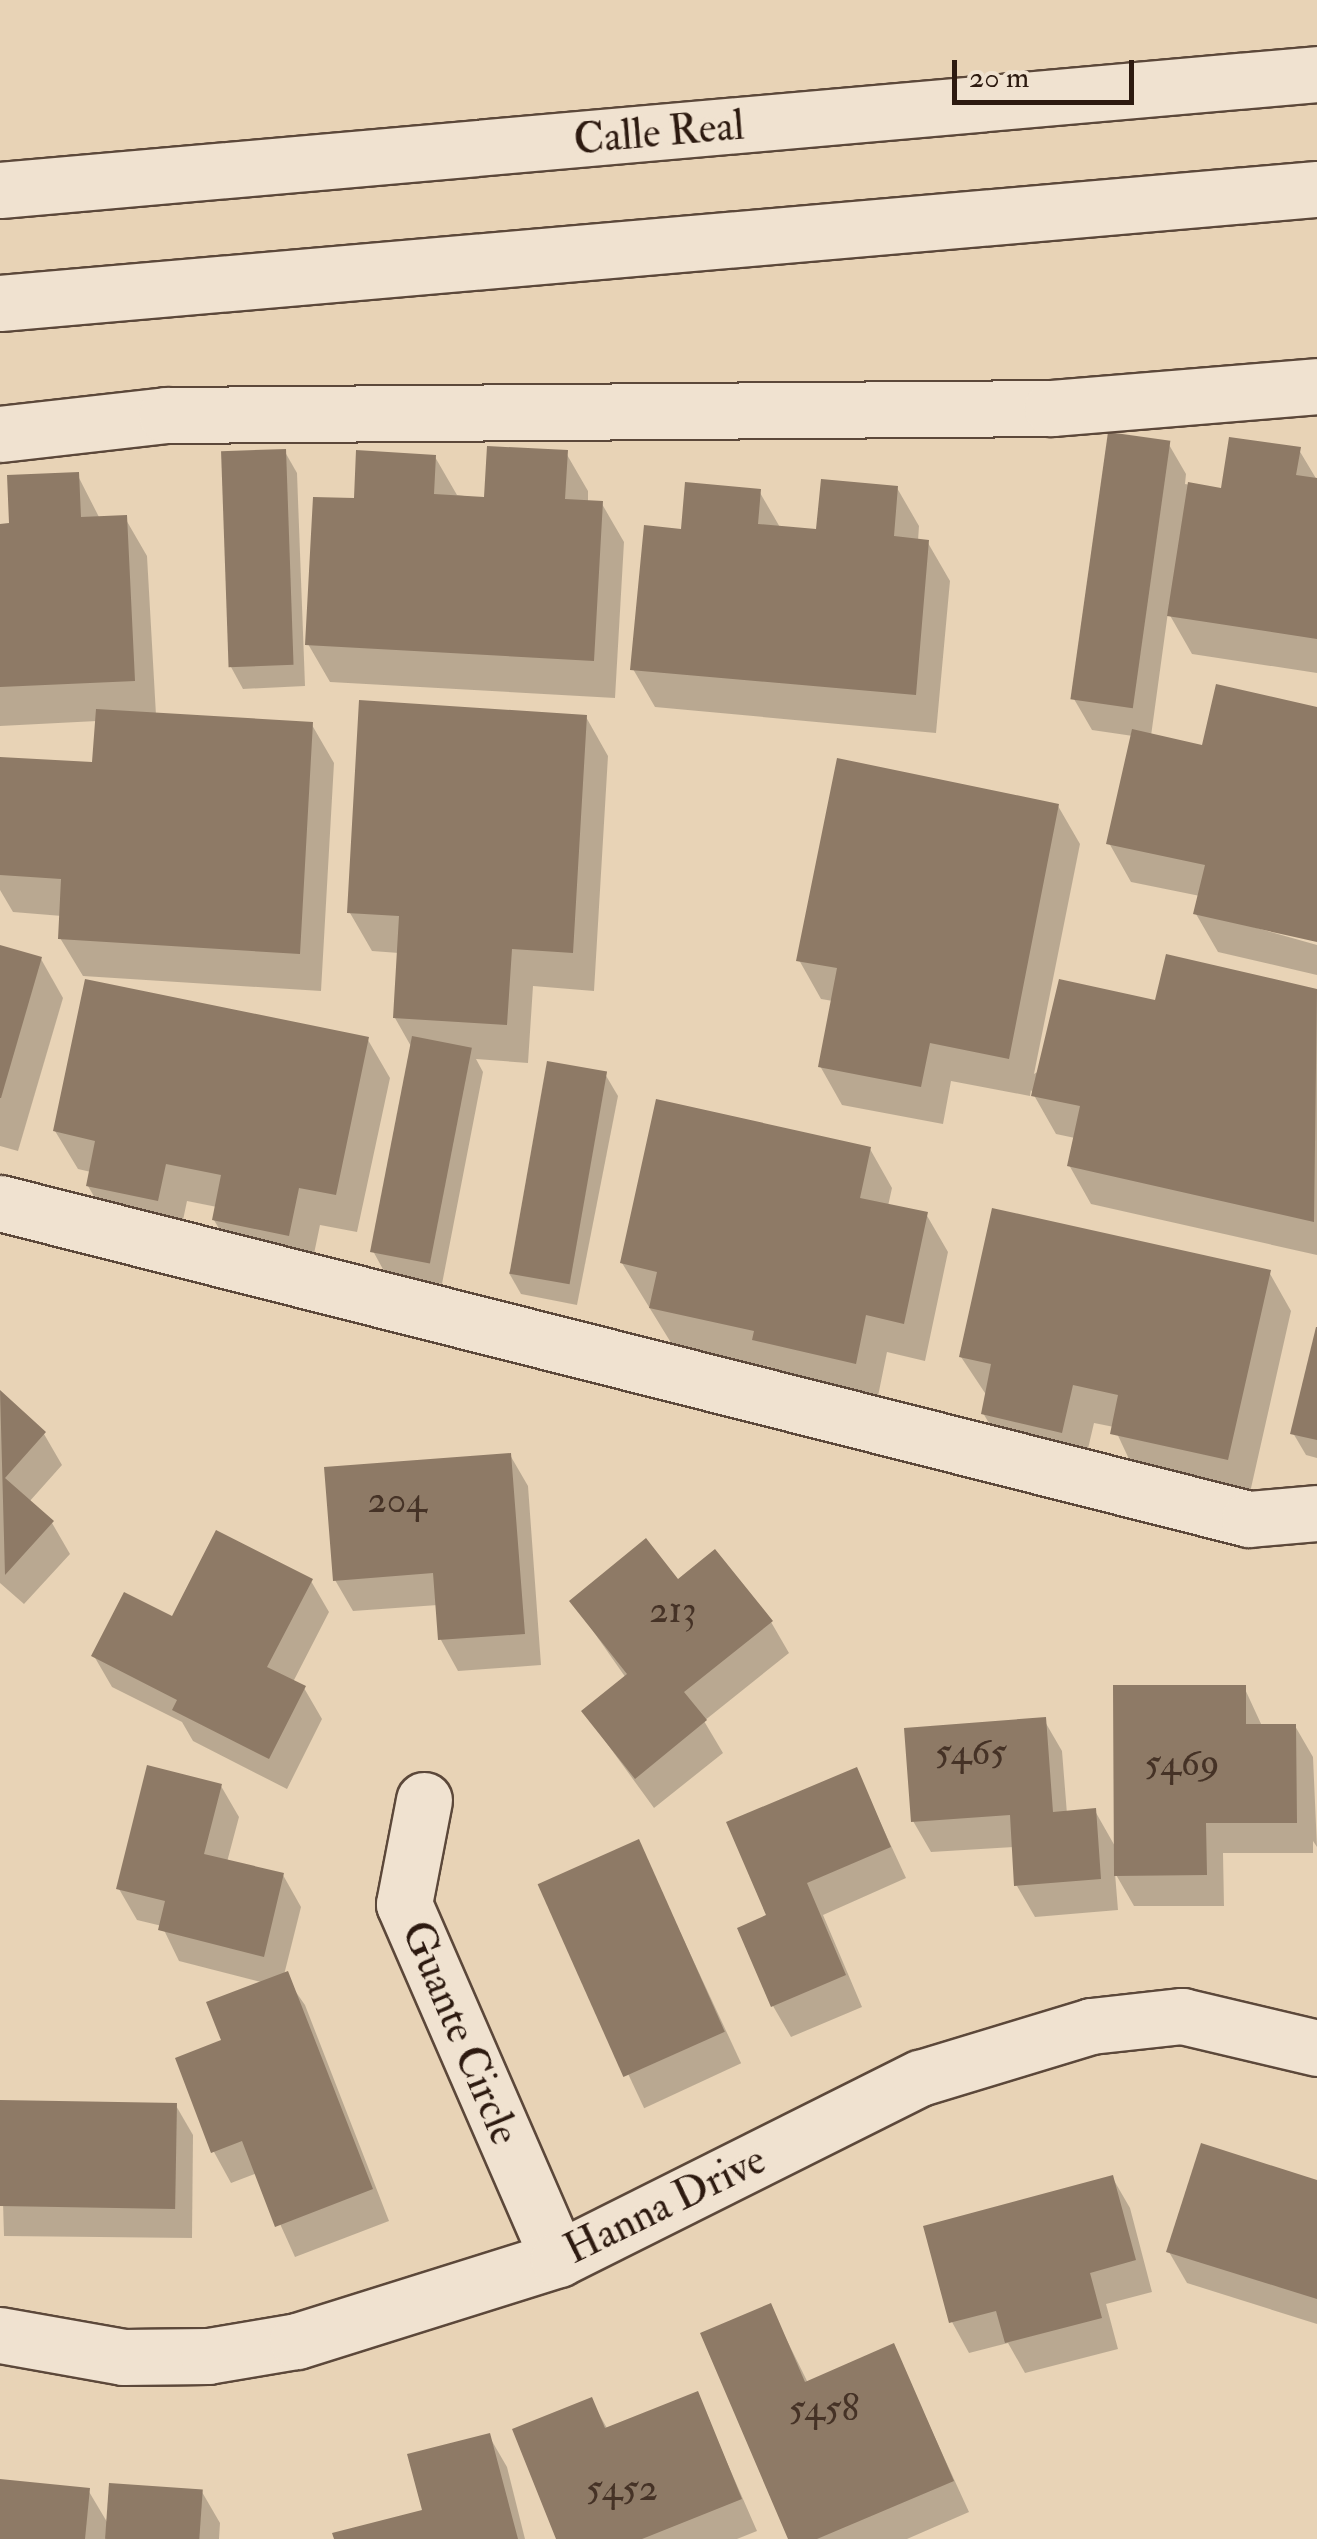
<!DOCTYPE html>
<style>
body{margin:0}
#map{position:relative;width:1317px;height:2539px;overflow:hidden;background:#e8d3b6;font-family:"IM FELL Double Pica",serif}
div>[style]{position:absolute}
.shadow>*{inset:0;background:#0003;transform-origin:0 0}
.building>*{inset:0;background:#8e7a66;transform-origin:0 0}
.roads{filter:drop-shadow(2px 0 #5c483a) drop-shadow(-2px 0 #5c483a) drop-shadow(0 2px #5c483a) drop-shadow(0 -2px #5c483a)}
.minor>*{height:55px;margin:-27.5px;padding:0 27.5px;transform-origin:27.5px;border-radius:27.5px;background:#f0e2d0}
.secondary>*{height:55px;margin:-27.5px;padding:0 27.5px;transform-origin:27.5px;border-radius:27.5px;background:#f0e2d0}
span{translate:-50% -50%;white-space:nowrap;text-align:center;line-height:1.15;-webkit-text-stroke:9px #f0e2d0;paint-order:stroke}
.number-label{font-size:38px;color:#453226}
.number-label span{-webkit-text-stroke-width:0}
.street-label{font-size:42px;color:#2d1a10}
.scale{position:absolute;left:952px;top:60px;width:182px;height:45px;box-sizing:border-box;border:5px solid #2d1a10;border-top:0;padding-left:12px;font-size:30px;line-height:35px;white-space:nowrap;color:#2d1a10;-webkit-text-stroke:8px #f0e2d0;paint-order:stroke}
</style>
<div id="map">
<div class="shadow">
<i style="clip-path:polygon(1168px 443px,1186px 474px,1185px 484px,1223px 490px,1299px 450px,1317px 480px,1317px 673px,1192px 654px,1168px 612px,1151px 736px,1204px 748px,1317px 710px,1317px 940px,1222px 918px,1317px 945px,1317px 975px,1218px 952px,1196px 914px,1200px 896px,1131px 882px,1109px 843px,1133px 736px,1092px 730px,1074px 699px)"></i>
<i style="clip-path:polygon(285px 452px,297px 473px,305px 686px,243px 689px,231px 667px)"></i>
<i style="clip-path:polygon(566px 453px,588px 491px,588px 503px,602px 504px,624px 542px,615px 698px,330px 682px,308px 644px,356px 501px,435px 457px,457px 495px,486px 499px)"></i>
<i style="clip-path:polygon(77px 474px,100px 519px,125px 518px,147px 556px,156px 715px,312px 725px,334px 763px,321px 991px,83px 976px,60px 938px,62px 916px,13px 912px,0 890px,0 759px,95px 764px,97px 721px,0 726px,0 526px,11px 525px)"></i>
<i style="clip-path:polygon(897px 488px,919px 526px,918px 541px,928px 543px,950px 581px,936px 733px,655px 707px,633px 669px,684px 532px,759px 491px,781px 529px,818px 532px)"></i>
<i style="clip-path:polygon(586px 717px,608px 756px,594px 991px,533px 986px,528px 1063px,476px 1059px,483px 1072px,442px 1284px,385px 1273px,373px 1251px,412px 1048px,395px 1018px,399px 953px,372px 951px,350px 913px)"></i>
<i style="clip-path:polygon(1058px 806px,1080px 844px,1034px 1074px,1157px 1003px,1168px 957px,1317px 992px,1317px 1255px,1091px 1204px,1069px 1165px,1075px 1138px,1056px 1134px,1031px 1090px,1030px 1096px,951px 1081px,943px 1124px,842px 1105px,820px 1066px,833px 1001px,821px 999px,799px 960px)"></i>
<i style="clip-path:polygon(0 948px,41px 959px,63px 998px,18px 1151px,0 1146px)"></i>
<i style="clip-path:polygon(368px 1040px,390px 1078px,357px 1232px,320px 1225px,310px 1273px,236px 1258px,214px 1220px,217px 1207px,187px 1201px,179px 1239px,110px 1224px,88px 1186px,91px 1172px,78px 1169px,55px 1131px)"></i>
<i style="clip-path:polygon(605px 1074px,618px 1096px,577px 1305px,521px 1294px,509px 1273px)"></i>
<i style="clip-path:polygon(870px 1149px,892px 1188px,888px 1206px,926px 1214px,948px 1252px,925px 1361px,887px 1352px,877px 1401px,777px 1378px,770px 1367px,673px 1346px,622px 1263px)"></i>
<i style="clip-path:polygon(1269px 1272px,1291px 1311px,1249px 1497px,1135px 1472px,1114px 1427px,1094px 1423px,1083px 1470px,1006px 1452px,983px 1413px,987px 1396px,961px 1357px)"></i>
<i style="clip-path:polygon(1317px 1331px,1317px 1458px,1306px 1455px,1293px 1433px)"></i>
<i style="clip-path:polygon(0 1393px,44px 1434px,62px 1465px,29px 1502px,52px 1523px,70px 1554px,24px 1604px,0 1583px)"></i>
<i style="clip-path:polygon(510px 1455px,528px 1486px,541px 1665px,458px 1671px,441px 1640px,438px 1605px,353px 1611px,335px 1580px)"></i>
<i style="clip-path:polygon(311px 1581px,329px 1612px,293px 1682px,304px 1688px,322px 1719px,287px 1789px,193px 1741px,182px 1722px,112px 1687px,94px 1656px,173px 1620px)"></i>
<i style="clip-path:polygon(678px 1582px,771px 1622px,789px 1653px,704px 1721px,723px 1753px,654px 1808px,584px 1712px,626px 1678px,572px 1601px)"></i>
<i style="clip-path:polygon(1244px 1687px,1262px 1726px,1295px 1726px,1313px 1757px,1317px 1847px,1313px 1841px,1313px 1853px,1223px 1853px,1224px 1906px,1134px 1906px,1115px 1873px,1118px 1910px,1035px 1917px,1017px 1886px,1014px 1847px,931px 1852px,913px 1821px,1044px 1720px,1062px 1751px,1067px 1814px,1095px 1811px,1116px 1848px)"></i>
<i style="clip-path:polygon(856px 1770px,906px 1878px,823px 1915px,862px 2007px,791px 2037px,773px 2006px,770px 1917px)"></i>
<i style="clip-path:polygon(221px 1786px,239px 1817px,227px 1862px,283px 1875px,301px 1907px,284px 1975px,305px 2005px,389px 2221px,295px 2257px,257px 2173px,231px 2183px,214px 2152px,224px 2042px,265px 1983px,179px 1961px,162px 1926px,137px 1920px,119px 1889px)"></i>
<i style="left:638px;top:1842px;width:244px;height:107px;rotate:65deg"></i>
<i style="clip-path:polygon(0 2102px,175px 2104px,193px 2135px,192px 2238px,4px 2236px)"></i>
<i style="clip-path:polygon(1112px 2177px,1130px 2208px,1152px 2292px,1106px 2304px,1118px 2349px,1025px 2373px,1008px 2343px,969px 2353px,952px 2322px)"></i>
<i style="clip-path:polygon(1317px 2182px,1317px 2324px,1187px 2283px,1169px 2252px)"></i>
<i style="clip-path:polygon(770px 2306px,808px 2383px,893px 2346px,969px 2512px,907px 2539px,791px 2539px)"></i>
<i style="clip-path:polygon(697px 2394px,757px 2531px,737px 2539px,559px 2539px,591px 2400px,608px 2430px)"></i>
<i style="clip-path:polygon(489px 2436px,507px 2467px,525px 2539px,336px 2539px,425px 2512px)"></i>
<i style="clip-path:polygon(0 2482px,88px 2490px,110px 2527px,202px 2492px,220px 2523px,219px 2539px,0 2539px)"></i>
</div>
<div class="building">
<i style="left:1108px;top:432px;width:63px;height:270px;rotate:8deg"></i>
<i style="clip-path:polygon(1229px 437px,1301px 447px,1296px 475px,1317px 478px,1317px 639px,1167px 616px,1188px 482px,1221px 488px)"></i>
<i style="clip-path:polygon(487px 446px,568px 450px,565px 499px,603px 501px,594px 661px,305px 645px,313px 497px,354px 498px,356px 450px,436px 455px,434px 494px,484px 497px)"></i>
<i style="left:286px;top:449px;width:216px;height:65px;rotate:88deg"></i>
<i style="clip-path:polygon(79px 472px,81px 517px,127px 515px,135px 681px,0 687px,0 524px,9px 523px,7px 475px)"></i>
<i style="clip-path:polygon(821px 479px,898px 486px,894px 536px,929px 540px,916px 695px,630px 670px,644px 525px,681px 529px,685px 482px,761px 489px,758px 524px,816px 529px)"></i>
<i style="clip-path:polygon(1216px 684px,1317px 707px,1317px 942px,1193px 914px,1205px 865px,1106px 844px,1132px 729px,1202px 745px)"></i>
<i style="clip-path:polygon(359px 700px,587px 715px,573px 953px,512px 949px,507px 1025px,393px 1018px,399px 916px,347px 913px)"></i>
<i style="clip-path:polygon(96px 709px,313px 722px,300px 954px,58px 939px,61px 879px,0 875px,0 757px,92px 762px)"></i>
<i style="clip-path:polygon(837px 758px,1059px 804px,1009px 1059px,930px 1043px,921px 1087px,818px 1067px,837px 968px,796px 961px)"></i>
<i style="clip-path:polygon(0 945px,42px 957px,1px 1098px,0 1098px)"></i>
<i style="clip-path:polygon(1166px 954px,1317px 989px,1314px 1222px,1067px 1166px,1080px 1106px,1031px 1096px,1059px 979px,1155px 1000px)"></i>
<i style="clip-path:polygon(85px 979px,369px 1037px,336px 1195px,299px 1188px,289px 1236px,212px 1220px,221px 1175px,166px 1164px,158px 1201px,86px 1186px,95px 1141px,53px 1131px)"></i>
<i style="left:412px;top:1036px;width:61px;height:220px;rotate:11deg"></i>
<i style="left:547px;top:1061px;width:61px;height:216px;rotate:10deg"></i>
<i style="clip-path:polygon(656px 1099px,871px 1147px,860px 1198px,928px 1212px,904px 1324px,866px 1315px,856px 1364px,752px 1340px,754px 1331px,649px 1308px,657px 1272px,620px 1263px)"></i>
<i style="clip-path:polygon(992px 1208px,1271px 1270px,1228px 1460px,1110px 1434px,1118px 1395px,1073px 1385px,1062px 1433px,981px 1414px,991px 1364px,959px 1357px)"></i>
<i style="clip-path:polygon(1316px 1327px,1317px 1327px,1317px 1440px,1290px 1434px)"></i>
<i style="clip-path:polygon(0 1390px,46px 1432px,5px 1478px,54px 1521px,5px 1575px)"></i>
<i style="clip-path:polygon(511px 1453px,525px 1634px,438px 1640px,433px 1573px,333px 1581px,324px 1467px)"></i>
<i style="clip-path:polygon(216px 1530px,313px 1579px,267px 1667px,306px 1686px,269px 1759px,172px 1710px,177px 1700px,91px 1656px,124px 1592px,172px 1616px)"></i>
<i style="clip-path:polygon(646px 1538px,678px 1579px,715px 1549px,773px 1621px,684px 1692px,707px 1720px,635px 1779px,581px 1711px,627px 1674px,569px 1601px)"></i>
<i style="clip-path:polygon(1113px 1685px,1246px 1685px,1246px 1724px,1296px 1724px,1297px 1823px,1206px 1823px,1207px 1875px,1114px 1876px)"></i>
<i style="clip-path:polygon(1046px 1717px,1053px 1812px,1096px 1808px,1101px 1879px,1014px 1886px,1010px 1815px,911px 1822px,904px 1728px)"></i>
<i style="clip-path:polygon(147px 1765px,222px 1784px,204px 1854px,284px 1873px,264px 1957px,158px 1930px,165px 1901px,116px 1889px)"></i>
<i style="clip-path:polygon(857px 1767px,891px 1847px,807px 1883px,846px 1975px,771px 2007px,737px 1928px,766px 1915px,726px 1822px)"></i>
<i style="left:639px;top:1839px;width:211px;height:111px;rotate:66deg"></i>
<i style="clip-path:polygon(288px 1971px,373px 2189px,275px 2227px,242px 2141px,211px 2153px,175px 2058px,221px 2040px,206px 2002px)"></i>
<i style="left:0;top:2100px;width:177px;height:106px;rotate:1deg"></i>
<i style="clip-path:polygon(1201px 2143px,1317px 2180px,1317px 2299px,1166px 2252px)"></i>
<i style="clip-path:polygon(1113px 2175px,1136px 2260px,1090px 2273px,1102px 2318px,1005px 2343px,996px 2311px,949px 2323px,923px 2226px)"></i>
<i style="clip-path:polygon(771px 2303px,805px 2382px,894px 2343px,954px 2481px,817px 2539px,788px 2539px,700px 2333px)"></i>
<i style="clip-path:polygon(698px 2391px,742px 2499px,642px 2539px,556px 2539px,512px 2429px,592px 2397px,605px 2428px)"></i>
<i style="clip-path:polygon(490px 2433px,518px 2539px,334px 2539px,332px 2533px,422px 2510px,407px 2454px)"></i>
<i style="clip-path:polygon(0 2479px,90px 2488px,85px 2539px,0 2539px)"></i>
<i style="left:109px;top:2483px;width:94px;height:56px;rotate:4deg"></i>
</div>
<div class="roads">
<div class="minor">
<i style="left:0;top:434px;width:167px;rotate:-6.5deg"></i>
<i style="left:166px;top:415px;width:886px;rotate:-0.45deg"></i>
<i style="left:1052px;top:408px;width:266px;rotate:-4.7deg"></i>
<i style="left:0;top:1203px;width:1288px;rotate:14.2deg"></i>
<i style="left:1249px;top:1519px;width:68px;rotate:-5deg"></i>
<i style="left:424px;top:1800px;width:106px;rotate:100.9deg"></i>
<i style="left:404px;top:1904px;width:387px;rotate:66.5deg"></i>
<i style="left:0;top:2335px;width:125px;rotate:10.1deg"></i>
<i style="left:123px;top:2357px;width:85px;rotate:-0.7deg"></i>
<i style="left:208px;top:2356px;width:90px;rotate:-9.6deg"></i>
<i style="left:297px;top:2341px;width:274px;rotate:-17.4deg"></i>
<i style="left:558px;top:2259px;width:405px;rotate:-26.6deg"></i>
<i style="left:920px;top:2078px;width:179px;rotate:-16.9deg"></i>
<i style="left:1091px;top:2026px;width:92px;rotate:-6.3deg"></i>
<i style="left:1182px;top:2016px;width:139px;rotate:13.3deg"></i>
</div>
<div class="secondary">
<i style="left:0;top:190px;width:1322px;rotate:-5.03deg"></i>
<i style="left:0;top:303px;width:1322px;rotate:-4.95deg"></i>
</div>
</div>
<div class="number-label">
<span style="left:397px;top:1501px">204</span>
<span style="left:673px;top:1611px">213</span>
<span style="left:971px;top:1753px">5465</span>
<span style="left:1182px;top:1764px">5469</span>
<span style="left:824px;top:2409px">5458</span>
<span style="left:622px;top:2489px">5452</span>
</div>
<div class="street-label">
<span style="left:659px;top:133px;rotate:-5deg">Calle Real</span>
<span style="left:460px;top:2033px;rotate:67deg">Guante Circle</span>
<span style="left:665px;top:2205px;rotate:-26deg">Hanna Drive</span>
</div>
<div class="scale">20 m</div>
</div>
